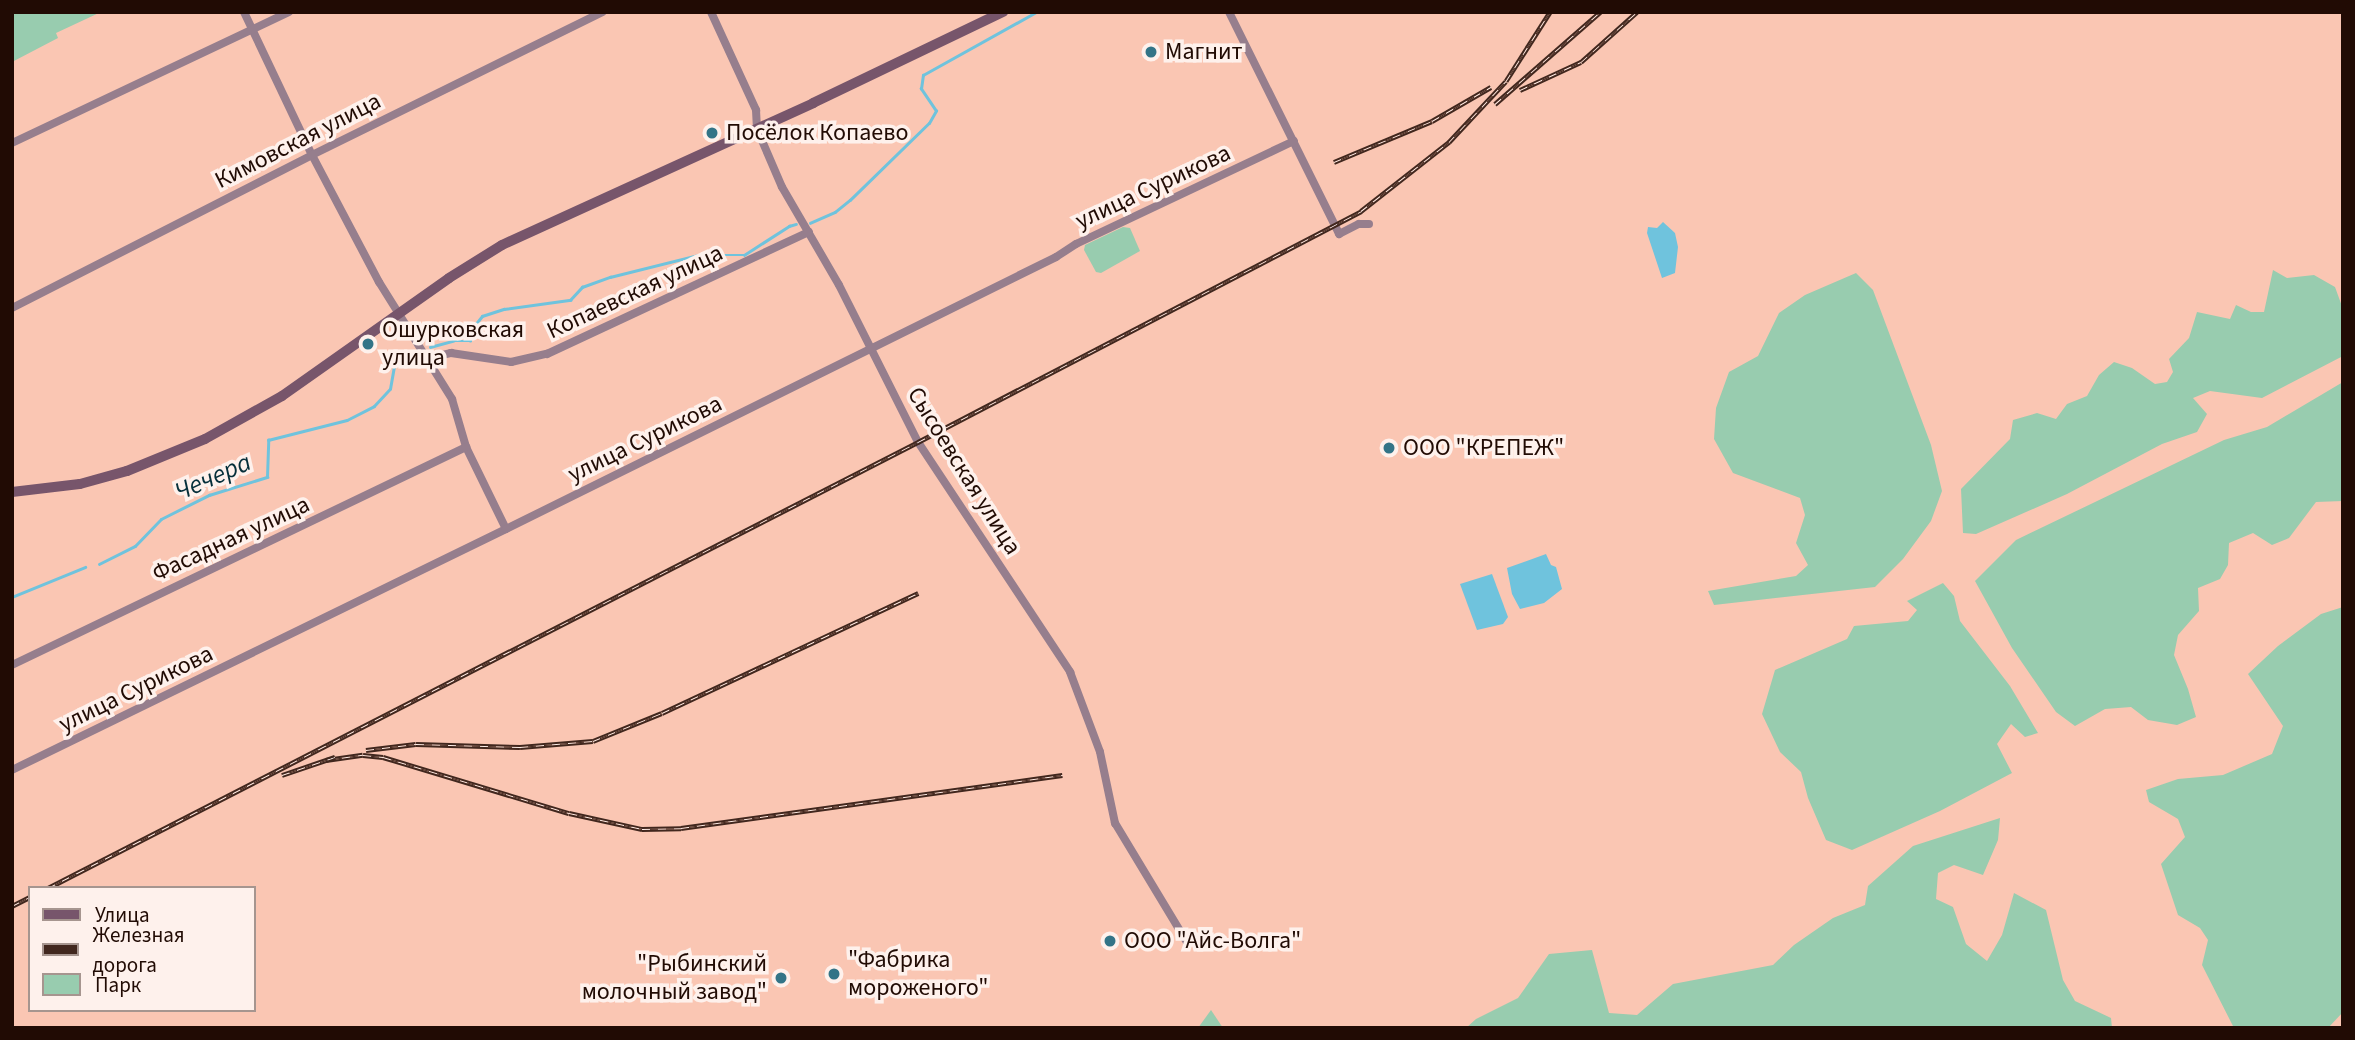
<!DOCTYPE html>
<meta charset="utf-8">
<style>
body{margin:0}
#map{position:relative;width:2355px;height:1040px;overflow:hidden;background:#fac6b3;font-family:"Source Sans 3",sans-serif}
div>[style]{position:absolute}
.green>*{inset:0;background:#98ccaf}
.water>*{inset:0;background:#6fc3dd}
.stream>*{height:2.5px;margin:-1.25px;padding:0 1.25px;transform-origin:1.25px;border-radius:1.25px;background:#6fc3dd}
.street>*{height:8px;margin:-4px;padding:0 4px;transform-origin:4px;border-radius:4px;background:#967e8d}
.secondary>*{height:10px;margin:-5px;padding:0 5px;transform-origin:5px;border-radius:5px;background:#77556b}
.rail>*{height:5px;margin-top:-2.5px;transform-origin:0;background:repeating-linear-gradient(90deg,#fef1ec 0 8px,#41271e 0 16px);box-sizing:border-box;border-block:2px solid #41271e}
.dots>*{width:19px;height:19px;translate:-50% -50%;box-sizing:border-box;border:4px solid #fef1ec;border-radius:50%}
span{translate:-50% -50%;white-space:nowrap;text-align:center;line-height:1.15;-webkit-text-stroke:7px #fef1ec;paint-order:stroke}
.poi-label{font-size:24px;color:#210b04}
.left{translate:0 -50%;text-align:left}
.right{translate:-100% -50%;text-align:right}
.street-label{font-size:24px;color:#210b04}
.water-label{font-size:26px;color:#052f3a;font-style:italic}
.frame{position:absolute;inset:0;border:14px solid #210b04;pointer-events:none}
.legend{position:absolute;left:28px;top:886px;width:228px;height:126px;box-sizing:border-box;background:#fef1ec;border:2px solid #a6958f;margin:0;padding:9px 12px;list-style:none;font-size:21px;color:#210b04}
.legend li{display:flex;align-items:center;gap:14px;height:35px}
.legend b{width:35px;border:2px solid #a6958f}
</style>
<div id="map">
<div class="green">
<i style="clip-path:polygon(20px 12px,101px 12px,56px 33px,58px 38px,12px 62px,12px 15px)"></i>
<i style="clip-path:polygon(1123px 227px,1130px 228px,1140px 251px,1101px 273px,1096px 272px,1084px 250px,1085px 245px)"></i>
<i style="clip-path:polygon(2273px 270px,2287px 278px,2314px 275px,2335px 287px,2343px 309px,2343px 356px,2262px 398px,2210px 391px,2193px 398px,2207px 414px,2197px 432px,2162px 444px,2067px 494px,1976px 534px,1963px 533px,1961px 489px,2010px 439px,2013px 420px,2037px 413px,2056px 419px,2067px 404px,2087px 396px,2099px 375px,2114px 362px,2132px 368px,2155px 384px,2167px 382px,2173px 372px,2169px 359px,2189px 338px,2197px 312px,2230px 319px,2236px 305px,2251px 312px,2264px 312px)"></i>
<i style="clip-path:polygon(1856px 273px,1873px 290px,1931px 445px,1942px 491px,1931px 521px,1903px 559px,1875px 587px,1714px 605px,1708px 591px,1796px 576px,1808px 565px,1796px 543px,1805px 515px,1800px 498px,1733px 473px,1714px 439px,1716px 408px,1729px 372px,1758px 356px,1779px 313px,1805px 295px)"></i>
<i style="clip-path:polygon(2343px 382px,2343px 501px,2316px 502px,2289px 538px,2272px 545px,2253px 533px,2229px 543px,2228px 565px,2220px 579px,2198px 588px,2199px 611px,2178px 635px,2174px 655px,2188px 689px,2196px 717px,2177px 725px,2148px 720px,2131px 707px,2105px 709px,2075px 726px,2056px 712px,2012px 648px,1975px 581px,2016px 540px,2224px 440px,2267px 427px)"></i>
<i style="clip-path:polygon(1943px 583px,1954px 596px,1960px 621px,2010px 686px,2038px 733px,2025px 737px,2011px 724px,1997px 744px,2012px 773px,1940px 811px,1852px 850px,1826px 840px,1808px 798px,1801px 772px,1780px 752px,1762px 714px,1775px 670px,1847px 639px,1854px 626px,1908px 621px,1917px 610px,1907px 601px)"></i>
<i style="clip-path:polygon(2343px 607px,2343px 1012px,2328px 1028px,2234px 1028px,2202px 965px,2208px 940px,2200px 928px,2178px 915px,2161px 864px,2185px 837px,2178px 819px,2149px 802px,2146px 790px,2178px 779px,2223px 775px,2272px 754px,2283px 726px,2248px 674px,2278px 646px,2321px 614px)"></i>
<i style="clip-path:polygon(2000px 818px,1998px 840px,1983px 875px,1954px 865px,1938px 873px,1936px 899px,1953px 907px,1966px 944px,1987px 961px,2002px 935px,2014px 893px,2046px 910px,2063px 980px,2075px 1001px,2111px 1018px,2112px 1028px,1466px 1028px,1476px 1019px,1518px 998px,1549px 954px,1592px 950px,1609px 1013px,1637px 1015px,1673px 984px,1773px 965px,1794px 945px,1833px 918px,1865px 905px,1868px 886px,1913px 846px)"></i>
<i style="clip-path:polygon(1211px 1010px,1223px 1028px,1198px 1028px)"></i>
</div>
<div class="water">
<i style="clip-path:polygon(1663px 222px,1675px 233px,1678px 247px,1675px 273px,1662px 278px,1647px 233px,1648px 227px,1657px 228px)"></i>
<i style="clip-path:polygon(1546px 554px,1551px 565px,1556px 567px,1562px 589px,1544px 603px,1520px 609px,1512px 594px,1507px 568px)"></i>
<i style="clip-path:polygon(1492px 574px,1508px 617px,1503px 624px,1477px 630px,1460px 584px)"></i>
</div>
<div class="stream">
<i style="left:810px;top:223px;width:27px;rotate:-24deg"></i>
<i style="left:835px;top:212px;width:19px;rotate:-39deg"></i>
<i style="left:850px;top:200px;width:110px;rotate:-44.3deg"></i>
<i style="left:929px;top:123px;width:14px;rotate:-60deg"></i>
<i style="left:936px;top:111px;width:27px;rotate:-124deg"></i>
<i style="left:921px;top:89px;width:14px;rotate:-82deg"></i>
<i style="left:923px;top:75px;width:129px;rotate:-29.1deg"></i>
<i style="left:430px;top:347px;width:24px;rotate:-15deg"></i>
<i style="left:453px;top:341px;width:17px"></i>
<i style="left:470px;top:341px;width:10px;rotate:-90deg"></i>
<i style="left:470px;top:331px;width:19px;rotate:-51deg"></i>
<i style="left:482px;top:316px;width:23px;rotate:-18deg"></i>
<i style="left:504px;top:309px;width:67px;rotate:-7.8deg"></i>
<i style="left:570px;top:300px;width:18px;rotate:-47deg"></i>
<i style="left:582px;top:287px;width:30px;rotate:-20deg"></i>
<i style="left:610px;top:277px;width:91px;rotate:-14deg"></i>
<i style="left:698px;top:255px;width:46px"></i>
<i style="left:744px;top:255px;width:54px;rotate:-32.8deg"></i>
<i style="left:789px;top:226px;width:7px;rotate:-16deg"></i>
<i style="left:99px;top:564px;width:40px;rotate:-26.6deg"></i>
<i style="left:135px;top:546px;width:37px;rotate:-46deg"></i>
<i style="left:161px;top:519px;width:54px;rotate:-26.6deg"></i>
<i style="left:209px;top:495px;width:61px;rotate:-17.2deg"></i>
<i style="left:267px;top:477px;width:37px;rotate:-88deg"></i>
<i style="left:268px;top:440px;width:81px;rotate:-14.2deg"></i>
<i style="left:347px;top:420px;width:30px;rotate:-27deg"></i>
<i style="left:374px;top:406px;width:23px;rotate:-47deg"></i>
<i style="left:390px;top:389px;width:22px;rotate:-80deg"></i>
<i style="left:394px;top:367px;width:18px;rotate:-49deg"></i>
<i style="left:406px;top:353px;width:8px;rotate:-14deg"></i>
<i style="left:12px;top:597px;width:79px;rotate:-22.3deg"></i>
</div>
<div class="street">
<i style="left:244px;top:12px;width:158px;rotate:64.6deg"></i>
<i style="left:312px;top:155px;width:144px;rotate:62.2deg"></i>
<i style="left:379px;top:282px;width:138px;rotate:58deg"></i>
<i style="left:452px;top:399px;width:50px;rotate:73.7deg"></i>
<i style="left:466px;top:447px;width:91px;rotate:64deg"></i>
<i style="left:711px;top:12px;width:108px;rotate:65.3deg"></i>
<i style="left:756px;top:110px;width:19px;rotate:87deg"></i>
<i style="left:757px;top:129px;width:63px;rotate:66.7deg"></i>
<i style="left:782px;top:187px;width:113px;rotate:59.8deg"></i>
<i style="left:839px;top:285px;width:176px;rotate:63.3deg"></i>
<i style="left:918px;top:442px;width:276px;rotate:56.5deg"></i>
<i style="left:1070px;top:672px;width:85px;rotate:69.4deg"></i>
<i style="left:1100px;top:752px;width:73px;rotate:78.1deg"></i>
<i style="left:1115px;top:823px;width:141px;rotate:58.9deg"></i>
<i style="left:1229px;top:12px;width:248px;rotate:63.6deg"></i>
<i style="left:1339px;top:234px;width:22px;rotate:-27deg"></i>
<i style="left:1359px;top:224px;width:10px"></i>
<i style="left:12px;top:143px;width:306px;rotate:-25.3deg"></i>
<i style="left:12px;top:308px;width:337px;rotate:-27deg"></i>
<i style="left:312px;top:155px;width:324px;rotate:-26.2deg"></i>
<i style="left:429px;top:358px;width:23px;rotate:-13deg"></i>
<i style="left:451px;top:353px;width:61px;rotate:8.5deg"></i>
<i style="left:511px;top:362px;width:37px;rotate:-13deg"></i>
<i style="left:547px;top:354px;width:289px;rotate:-25deg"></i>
<i style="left:12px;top:665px;width:504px;rotate:-25.65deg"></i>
<i style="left:12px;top:770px;width:550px;rotate:-26.01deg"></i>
<i style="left:506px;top:529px;width:614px;rotate:-26.31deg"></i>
<i style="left:1056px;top:257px;width:24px;rotate:-33deg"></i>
<i style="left:1076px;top:244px;width:241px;rotate:-25.3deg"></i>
</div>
<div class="secondary">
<i style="left:12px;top:492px;width:68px;rotate:-6.7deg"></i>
<i style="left:80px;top:484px;width:49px;rotate:-15.5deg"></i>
<i style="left:127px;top:471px;width:84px;rotate:-22.3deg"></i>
<i style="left:205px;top:439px;width:88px;rotate:-29.2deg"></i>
<i style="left:282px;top:396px;width:204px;rotate:-35.2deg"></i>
<i style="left:449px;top:278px;width:62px;rotate:-31.9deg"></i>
<i style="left:502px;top:245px;width:342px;rotate:-24.5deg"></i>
<i style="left:813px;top:103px;width:211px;rotate:-25.6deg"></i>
</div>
<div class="rail">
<i style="left:1520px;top:90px;width:67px;rotate:-24.7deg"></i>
<i style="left:1581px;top:62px;width:75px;rotate:-41.8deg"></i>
<i style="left:1495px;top:104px;width:140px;rotate:-41.2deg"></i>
<i style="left:1334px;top:162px;width:106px;rotate:-22.7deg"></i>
<i style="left:1432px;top:121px;width:68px;rotate:-30deg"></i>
<i style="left:366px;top:750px;width:50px;rotate:-6.8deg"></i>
<i style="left:416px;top:744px;width:104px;rotate:1.7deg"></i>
<i style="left:520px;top:747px;width:73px;rotate:-4.7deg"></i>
<i style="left:593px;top:741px;width:74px;rotate:-22.1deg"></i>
<i style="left:662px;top:713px;width:283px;rotate:-25.1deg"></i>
<i style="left:326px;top:760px;width:37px;rotate:-8deg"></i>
<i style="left:363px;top:755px;width:20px;rotate:6deg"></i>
<i style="left:383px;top:757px;width:194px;rotate:16.8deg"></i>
<i style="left:569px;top:813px;width:75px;rotate:12.4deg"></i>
<i style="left:642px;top:829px;width:39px;rotate:-1deg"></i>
<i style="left:681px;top:828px;width:385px;rotate:-7.9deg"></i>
<i style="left:282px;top:775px;width:56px;rotate:-18.8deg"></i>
<i style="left:48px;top:888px;width:978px;rotate:-27.14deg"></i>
<i style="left:918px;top:442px;width:500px;rotate:-27.5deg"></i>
<i style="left:1361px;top:211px;width:112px;rotate:-38.1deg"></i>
<i style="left:1449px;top:142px;width:83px;rotate:-46.9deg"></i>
<i style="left:1506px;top:81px;width:82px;rotate:-57.5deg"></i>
<i style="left:12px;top:906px;width:20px;rotate:-27deg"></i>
</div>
<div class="dots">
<i style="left:1151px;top:52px;background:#337487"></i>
<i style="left:712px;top:133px;background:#337487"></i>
<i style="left:368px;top:344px;background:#337487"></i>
<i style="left:1389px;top:448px;background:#337487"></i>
<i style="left:1110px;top:941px;background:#337487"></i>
<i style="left:834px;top:974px;background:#337487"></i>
<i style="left:781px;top:978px;background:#337487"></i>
</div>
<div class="poi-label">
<span class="left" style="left:1165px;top:52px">Магнит</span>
<span class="left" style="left:726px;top:133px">Посёлок Копаево</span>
<span class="left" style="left:382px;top:344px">Ошурковская<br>улица</span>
<span class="left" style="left:1403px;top:448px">ООО "КРЕПЕЖ"</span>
<span class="left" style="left:1124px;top:941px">ООО "Айс-Волга"</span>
<span class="left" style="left:848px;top:974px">"Фабрика<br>мороженого"</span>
<span class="right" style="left:767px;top:978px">"Рыбинский<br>молочный завод"</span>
</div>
<div class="street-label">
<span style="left:298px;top:141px;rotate:-27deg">Кимовская улица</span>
<span style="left:1153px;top:187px;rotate:-25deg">улица Сурикова</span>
<span style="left:635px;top:292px;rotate:-25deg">Копаевская улица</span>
<span style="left:645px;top:439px;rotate:-26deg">улица Сурикова</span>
<span style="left:964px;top:471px;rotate:58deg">Сысоевская улица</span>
<span style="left:231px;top:539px;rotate:-25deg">Фасадная улица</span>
<span style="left:136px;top:689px;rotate:-26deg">улица Сурикова</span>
</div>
<div class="water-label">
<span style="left:213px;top:477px;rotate:-24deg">Чечера</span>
</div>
<div class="frame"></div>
<ul class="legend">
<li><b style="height:9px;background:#77556b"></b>Улица</li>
<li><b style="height:9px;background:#41271e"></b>Железная дорога</li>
<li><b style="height:19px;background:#98ccaf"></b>Парк</li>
</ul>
</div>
